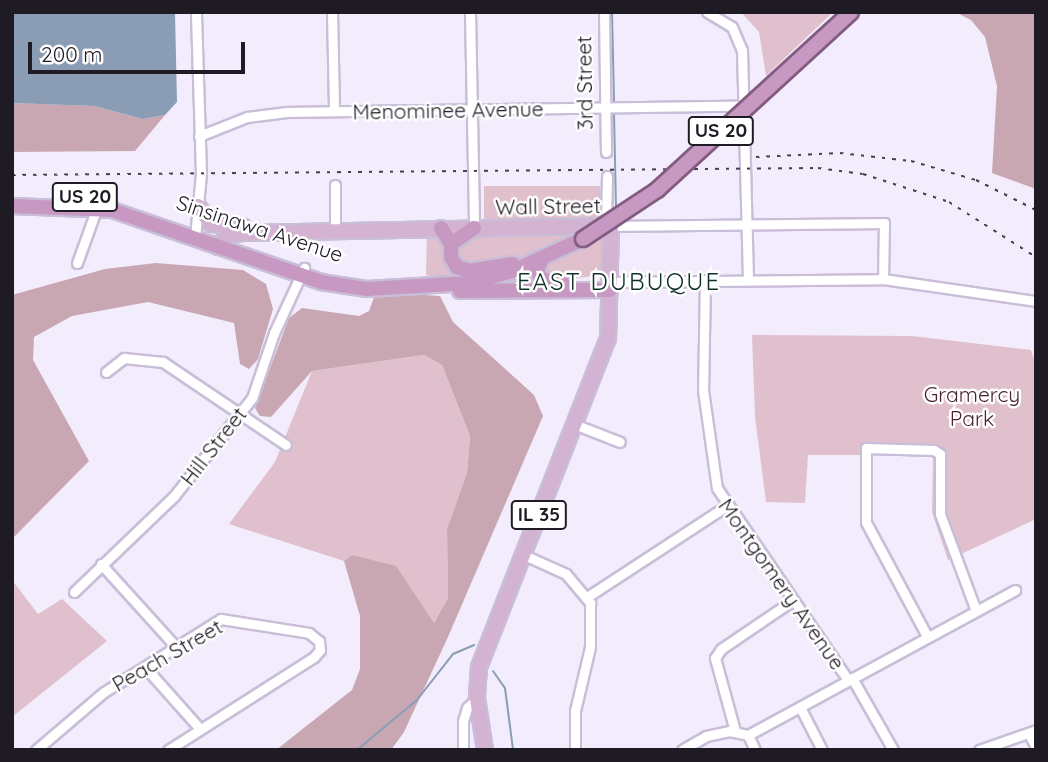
<!DOCTYPE html>
<style>
body{margin:0}
#map{position:relative;width:1048px;height:762px;overflow:hidden;background:#f3ecfc;font-family:Quicksand,sans-serif}
div>[style]{position:absolute}
.green>*{inset:0;background:#e0c0cc;transform-origin:0 0}
.forest>*{inset:0;background:#c8a7b3}
.water>*{inset:0;background:#8a9db5}
.stream>*{height:2px;margin:-1px;padding:0 1px;transform-origin:1px;border-radius:1px;background:#8a9db5}
.roads{filter:drop-shadow(2px 0 #c9bed8) drop-shadow(-2px 0 #c9bed8) drop-shadow(0 2px #c9bed8) drop-shadow(0 -2px #c9bed8)}
.minor>*{height:9px;margin:-4.5px;padding:0 4.5px;transform-origin:4.5px;border-radius:4.5px;background:#fff}
.primary>*{height:14px;margin:-7px;padding:0 7px;transform-origin:7px;border-radius:7px;background:#d4b2d1}
.trunk>*{height:14px;margin:-7px;padding:0 7px;transform-origin:7px;border-radius:7px;background:#c698c2}
.rail>*{height:2px;margin-top:-1px;transform-origin:0;background:repeating-linear-gradient(90deg,#443f4a 0 3.5px,transparent 0 10.5px)}
.bridges{filter:drop-shadow(2px 0 #825b81) drop-shadow(-2px 0 #825b81) drop-shadow(0 2px #825b81) drop-shadow(0 -2px #825b81)}
.trunk-bridge>*{height:14px;margin:-7px;padding:0 7px;transform-origin:7px;border-radius:7px;background:#c698c2}
span{translate:-50% -50%;white-space:nowrap;text-align:center;line-height:1.15;-webkit-text-stroke:5px #fff;paint-order:stroke}
.shield-label span{padding:2px 5px;background:#fff;border:2px solid;border-radius:5px;-webkit-text-stroke-width:0}
.shield-label{font-size:19px;color:#1f1b24;font-weight:700}
.street-label{font-size:21px;color:#1f1b24}
.park-label{font-size:21px;color:#4a1e31}
.quarter-label{font-size:24px;color:#0e2f2a;letter-spacing:2px}
.frame{position:absolute;inset:0;border:14px solid #1f1b24;pointer-events:none}
.scale{position:absolute;left:28px;top:42px;width:217px;height:32px;box-sizing:border-box;border:4px solid #1f1b24;border-top:0;padding-left:9px;font-size:21px;line-height:24px;white-space:nowrap;color:#1f1b24;-webkit-text-stroke:5px #fff;paint-order:stroke}
</style>
<div id="map">
<div class="green">
<i style="clip-path:polygon(741px 12px,833px 12px,766px 76px,759px 32px)"></i>
<i style="left:484px;top:186px;width:116px;height:34px"></i>
<i style="clip-path:polygon(610px 228px,608px 275px,477px 287px,426px 275px,427px 230px)"></i>
<i style="clip-path:polygon(752px 335px,912px 336px,1031px 350px,1036px 364px,1036px 519px,948px 560px,932px 512px,933px 455px,808px 455px,805px 503px,766px 502px,755px 417px)"></i>
<i style="clip-path:polygon(424px 355px,442px 365px,470px 436px,467px 473px,447px 529px,448px 598px,434px 623px,369px 560px,352px 555px,344px 561px,229px 524px,275px 462px,312px 371px)"></i>
<i style="clip-path:polygon(12px 580px,38px 614px,62px 599px,107px 641px,12px 717px)"></i>
</div>
<div class="forest">
<i style="clip-path:polygon(955px 12px,1036px 12px,1036px 189px,992px 173px,997px 86px,985px 37px,971px 20px)"></i>
<i style="clip-path:polygon(12px 103px,94px 106px,143px 119px,165px 115px,135px 151px,12px 152px)"></i>
<i style="clip-path:polygon(156px 263px,243px 270px,266px 284px,273px 309px,258px 359px,249px 369px,240px 364px,234px 323px,148px 302px,72px 316px,34px 337px,33px 360px,89px 461px,12px 539px,12px 295px,105px 269px)"></i>
<i style="clip-path:polygon(376px 292px,440px 296px,453px 322px,534px 395px,543px 416px,448px 637px,404px 732px,391px 750px,276px 750px,352px 690px,360px 669px,360px 616px,344px 561px,352px 555px,396px 566px,434px 623px,448px 598px,447px 529px,467px 473px,470px 436px,442px 365px,424px 355px,312px 371px,271px 417px,260px 416px,255px 408px,289px 318px,302px 308px,359px 316px,369px 311px)"></i>
</div>
<div class="water">
<i style="clip-path:polygon(12px 12px,175px 12px,177px 102px,165px 115px,143px 119px,94px 106px,12px 103px)"></i>
</div>
<div class="stream">
<i style="left:612px;top:12px;width:91px;rotate:88.7deg"></i>
<i style="left:614px;top:113px;width:95px;rotate:88.8deg"></i>
<i style="left:493px;top:671px;width:21px;rotate:55deg"></i>
<i style="left:505px;top:688px;width:63px;rotate:82.6deg"></i>
<i style="left:357px;top:750px;width:78px;rotate:-39.8deg"></i>
<i style="left:417px;top:700px;width:58px;rotate:-52deg"></i>
<i style="left:453px;top:654px;width:23px;rotate:-23deg"></i>
</div>
<div class="roads">
<div class="minor">
<i style="left:332px;top:12px;width:99px;rotate:88.8deg"></i>
<i style="left:470px;top:12px;width:216px;rotate:88.9deg"></i>
<i style="left:604px;top:12px;width:140px;rotate:89.2deg"></i>
<i style="left:707px;top:12px;width:29px;rotate:31deg"></i>
<i style="left:732px;top:27px;width:25px;rotate:67deg"></i>
<i style="left:742px;top:50px;width:230px;rotate:88.5deg"></i>
<i style="left:199px;top:136px;width:52px;rotate:-21.6deg"></i>
<i style="left:247px;top:117px;width:40px;rotate:-7.1deg"></i>
<i style="left:287px;top:112px;width:457px;rotate:-0.8deg"></i>
<i style="left:607px;top:176px;width:44px;rotate:91.3deg"></i>
<i style="left:606px;top:220px;width:8px;rotate:50deg"></i>
<i style="left:611px;top:226px;width:273px;rotate:-0.6deg"></i>
<i style="left:884px;top:223px;width:56px;rotate:91deg"></i>
<i style="left:335px;top:230px;width:45px;rotate:-90deg"></i>
<i style="left:195px;top:238px;width:65px;rotate:-84.7deg"></i>
<i style="left:201px;top:173px;width:161px;rotate:-91.8deg"></i>
<i style="left:77px;top:263px;width:68px;rotate:-70.2deg"></i>
<i style="left:705px;top:280px;width:110px;rotate:91deg"></i>
<i style="left:703px;top:390px;width:99px;rotate:81.9deg"></i>
<i style="left:717px;top:488px;width:232px;rotate:55.7deg"></i>
<i style="left:610px;top:282px;width:273px;rotate:-0.6deg"></i>
<i style="left:883px;top:279px;width:155px;rotate:8.2deg"></i>
<i style="left:106px;top:372px;width:23px;rotate:-38deg"></i>
<i style="left:124px;top:358px;width:39px;rotate:6deg"></i>
<i style="left:163px;top:362px;width:148px;rotate:34deg"></i>
<i style="left:574px;top:424px;width:49px;rotate:21.4deg"></i>
<i style="left:524px;top:555px;width:46px;rotate:24.3deg"></i>
<i style="left:566px;top:574px;width:38px;rotate:50deg"></i>
<i style="left:590px;top:603px;width:44px;rotate:90deg"></i>
<i style="left:590px;top:647px;width:66px;rotate:103.2deg"></i>
<i style="left:575px;top:711px;width:39px;rotate:90deg"></i>
<i style="left:101px;top:564px;width:112px;rotate:47.9deg"></i>
<i style="left:74px;top:592px;width:139px;rotate:-43.8deg"></i>
<i style="left:174px;top:496px;width:125px;rotate:-51.5deg"></i>
<i style="left:252px;top:398px;width:69px;rotate:-71.3deg"></i>
<i style="left:274px;top:333px;width:72px;rotate:-65.2deg"></i>
<i style="left:587px;top:597px;width:166px;rotate:-33.2deg"></i>
<i style="left:927px;top:636px;width:129px;rotate:-118.2deg"></i>
<i style="left:866px;top:522px;width:74px;rotate:-90deg"></i>
<i style="left:866px;top:448px;width:68px;rotate:1.7deg"></i>
<i style="left:934px;top:450px;width:7px;rotate:34deg"></i>
<i style="left:940px;top:454px;width:60px;rotate:90deg"></i>
<i style="left:940px;top:514px;width:103px;rotate:69.6deg"></i>
<i style="left:145px;top:667px;width:83px;rotate:48.4deg"></i>
<i style="left:852px;top:678px;width:83px;rotate:60.3deg"></i>
<i style="left:800px;top:707px;width:48px;rotate:62.9deg"></i>
<i style="left:735px;top:731px;width:76px;rotate:-105.3deg"></i>
<i style="left:715px;top:658px;width:11px;rotate:-56deg"></i>
<i style="left:721px;top:649px;width:87px;rotate:-34.2deg"></i>
<i style="left:1029px;top:734px;width:15px;rotate:62deg"></i>
<i style="left:748px;top:735px;width:17px;rotate:65deg"></i>
<i style="left:36px;top:750px;width:89px;rotate:-40.5deg"></i>
<i style="left:104px;top:692px;width:138px;rotate:-32deg"></i>
<i style="left:221px;top:619px;width:89px;rotate:9deg"></i>
<i style="left:309px;top:633px;width:13px;rotate:39deg"></i>
<i style="left:319px;top:641px;width:9px;rotate:84deg"></i>
<i style="left:320px;top:650px;width:9px;rotate:131deg"></i>
<i style="left:314px;top:657px;width:173px;rotate:147.5deg"></i>
<i style="left:463px;top:750px;width:29px;rotate:-90deg"></i>
<i style="left:463px;top:721px;width:14px;rotate:-73deg"></i>
<i style="left:467px;top:708px;width:14px;rotate:-45deg"></i>
<i style="left:682px;top:750px;width:28px;rotate:-30deg"></i>
<i style="left:706px;top:736px;width:24px;rotate:-12deg"></i>
<i style="left:729px;top:731px;width:19px;rotate:12deg"></i>
<i style="left:748px;top:735px;width:304px;rotate:-28.5deg"></i>
<i style="left:979px;top:750px;width:60px;rotate:-19.3deg"></i>
</div>
<div class="primary">
<i style="left:198px;top:206px;width:22px;rotate:54deg"></i>
<i style="left:211px;top:224px;width:32px;rotate:4deg"></i>
<i style="left:218px;top:247px;width:16px;rotate:-50deg"></i>
<i style="left:228px;top:235px;width:13px;rotate:-9deg"></i>
<i style="left:241px;top:233px;width:370px;rotate:-1.1deg"></i>
<i style="left:611px;top:226px;width:112px;rotate:91.5deg"></i>
<i style="left:608px;top:338px;width:353px;rotate:111.4deg"></i>
<i style="left:479px;top:667px;width:31px;rotate:94deg"></i>
<i style="left:477px;top:698px;width:53px;rotate:81.3deg"></i>
</div>
<div class="trunk">
<i style="left:12px;top:206px;width:100px;rotate:2.3deg"></i>
<i style="left:112px;top:210px;width:221px;rotate:19deg"></i>
<i style="left:321px;top:282px;width:47px;rotate:8.7deg"></i>
<i style="left:367px;top:289px;width:102px;rotate:-3.4deg"></i>
<i style="left:469px;top:283px;width:46px;rotate:-15.3deg"></i>
<i style="left:513px;top:271px;width:77px;rotate:-24.6deg"></i>
<i style="left:441px;top:228px;width:19px;rotate:58deg"></i>
<i style="left:474px;top:228px;width:28px;rotate:145deg"></i>
<i style="left:451px;top:244px;width:13px;rotate:90deg"></i>
<i style="left:451px;top:257px;width:12px;rotate:59deg"></i>
<i style="left:457px;top:267px;width:13px;rotate:18deg"></i>
<i style="left:469px;top:271px;width:44px;rotate:-9.2deg"></i>
<i style="left:542px;top:259px;width:12px;rotate:114deg"></i>
<i style="left:537px;top:270px;width:10px;rotate:66deg"></i>
<i style="left:541px;top:279px;width:23px;rotate:13deg"></i>
<i style="left:460px;top:291px;width:150px;rotate:-0.4deg"></i>
</div>
</div>
<div class="rail">
<i style="left:756px;top:157px;width:84px;rotate:-2.7deg"></i>
<i style="left:840px;top:153px;width:71px;rotate:6.4deg"></i>
<i style="left:911px;top:161px;width:68px;rotate:16.3deg"></i>
<i style="left:976px;top:180px;width:67px;rotate:26.6deg"></i>
<i style="left:12px;top:175px;width:806px;rotate:-0.5deg"></i>
<i style="left:818px;top:168px;width:45px;rotate:7.6deg"></i>
<i style="left:863px;top:174px;width:90px;rotate:18deg"></i>
<i style="left:949px;top:202px;width:103px;rotate:32.3deg"></i>
</div>
<div class="bridges">
<div class="trunk-bridge">
<i style="left:583px;top:239px;width:89px;rotate:-33.5deg"></i>
<i style="left:657px;top:190px;width:263px;rotate:-42.5deg"></i>
</div>
</div>
<div class="shield-label">
<span style="left:721px;top:131px">US 20</span>
<span style="left:85px;top:197px">US 20</span>
<span style="left:539px;top:515px">IL 35</span>
</div>
<div class="street-label">
<span style="left:584px;top:83px;rotate:-91deg">3rd Street</span>
<span style="left:448px;top:110px;rotate:-1deg">Menominee Avenue</span>
<span style="left:548px;top:206px;rotate:-1deg">Wall Street</span>
<span style="left:260px;top:228px;rotate:18deg">Sinsinawa Avenue</span>
<span style="left:213px;top:446px;rotate:-52deg">Hill Street</span>
<span style="left:782px;top:584px;rotate:55deg">Montgomery Avenue</span>
<span style="left:167px;top:655px;rotate:-30deg">Peach Street</span>
</div>
<div class="park-label">
<span style="left:972px;top:406px">Gramercy<br>Park</span>
</div>
<div class="quarter-label">
<span style="left:619px;top:282px">EAST DUBUQUE</span>
</div>
<div class="frame"></div>
<div class="scale">200 m</div>
</div>
